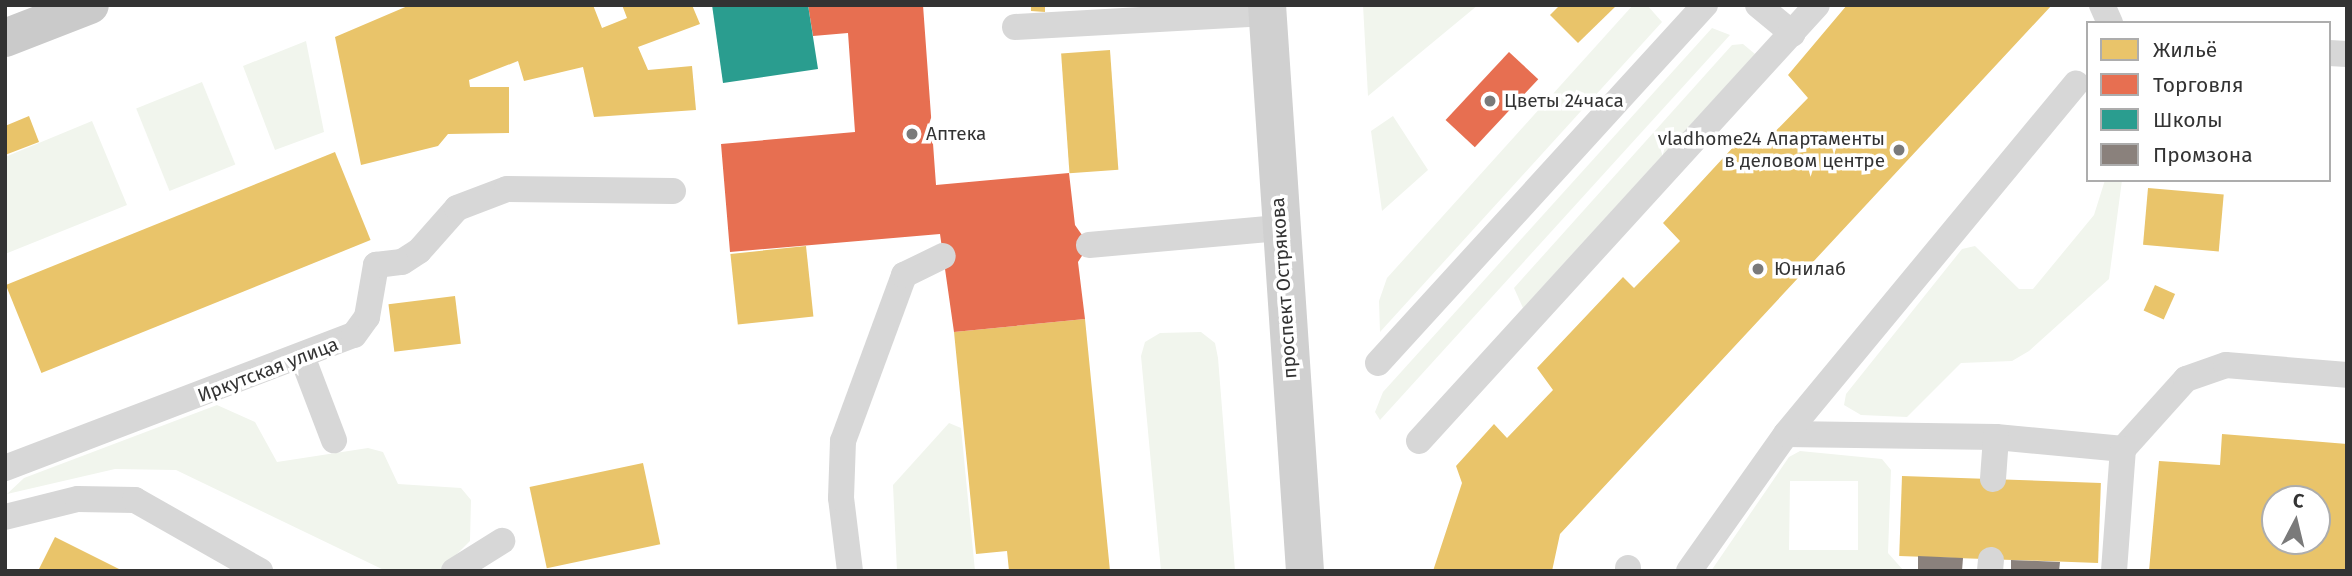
<!DOCTYPE html>
<meta charset="utf-8">
<style>
body{margin:0}
#map{position:relative;width:2352px;height:576px;overflow:hidden;background:#fff;font-family:"Fira Sans",sans-serif}
div>[style]{position:absolute}
.green>*{inset:0;background:#f1f5ed;transform-origin:0 0}
.homes>*{inset:0;background:#e9c46a;transform-origin:0 0}
.shops>*{inset:0;background:#e76f51;transform-origin:0 0}
.schools>*{inset:0;background:#2a9d8f}
.industry>*{inset:0;background:#8a817c}
.lane>*{height:26px;margin:-13px;padding:0 13px;transform-origin:13px;border-radius:13px;background:#d7d7d7}
.secondary>*{height:38px;margin:-19px;padding:0 19px;transform-origin:19px;border-radius:19px;background:#d0d0d0}
.primary>*{height:38px;margin:-19px;padding:0 19px;transform-origin:19px;border-radius:19px;background:#cacaca}
.dots>*{width:19px;height:19px;translate:-50% -50%;box-sizing:border-box;border:4px solid #fff;border-radius:50%}
span{translate:-50% -50%;white-space:nowrap;text-align:center;line-height:1.15;-webkit-text-stroke:7px #fff;paint-order:stroke}
.poi-label{font-size:19px;color:#333}
.left{translate:0 -50%;text-align:left}
.right{translate:-100% -50%;text-align:right}
.street-label{font-size:19px;color:#333}
.frame{position:absolute;inset:0;border:7px solid #333;pointer-events:none}
.legend{position:absolute;left:2086px;top:21px;width:245px;height:161px;box-sizing:border-box;background:#fff;border:2px solid #adadad;margin:0;padding:9px 12px;list-style:none;font-size:21px;color:#333}
.legend li{display:flex;align-items:center;gap:14px;height:35px}
.legend b{width:35px;border:2px solid #adadad}
.north{position:absolute;left:2261px;top:485px;width:70px;height:70px;box-sizing:border-box;background:#fff;border:2px solid #adadad;border-radius:50%;rotate:7deg;font-size:19px;font-weight:700;line-height:28px;text-align:center;color:#333}
.north::after{content:'';display:block;margin:auto;width:24px;height:32px;background:#7a7a7a;clip-path:polygon(50% 0,100% 100%,50% 72%,0 100%)}
</style>
<div id="map">
<div class="green">
<i style="clip-path:polygon(1363px 5px,1478px 5px,1368px 96px)"></i>
<i style="clip-path:polygon(1633px 5px,1647px 5px,1662px 22px,1380px 332px,1379px 301px,1387px 278px)"></i>
<i style="clip-path:polygon(1712px 28px,1730px 35px,1380px 420px,1375px 412px,1383px 392px)"></i>
<i style="clip-path:polygon(306px 41px,324px 132px,275px 150px,243px 66px)"></i>
<i style="clip-path:polygon(1743px 44px,1755px 54px,1523px 308px,1514px 288px,1732px 45px)"></i>
<i style="left:202px;top:82px;width:89px;height:71px;rotate:68deg"></i>
<i style="clip-path:polygon(1393px 116px,1428px 170px,1382px 211px,1371px 131px)"></i>
<i style="clip-path:polygon(92px 121px,127px 205px,5px 254px,5px 157px)"></i>
<i style="clip-path:polygon(2105px 180px,2122px 180px,2109px 279px,2029px 351px,2012px 361px,1961px 363px,1907px 417px,1861px 415px,1844px 405px,1846px 394px,1962px 249px,1975px 246px,2019px 289px,2033px 289px,2094px 215px)"></i>
<i style="clip-path:polygon(1201px 332px,1215px 343px,1218px 358px,1235px 571px,1161px 571px,1141px 356px,1145px 342px,1160px 333px)"></i>
<i style="clip-path:polygon(217px 405px,255px 422px,277px 462px,368px 448px,383px 452px,398px 484px,461px 488px,471px 500px,470px 541px,440px 571px,386px 571px,176px 470px,115px 469px,7px 494px,24px 478px)"></i>
<i style="clip-path:polygon(949px 423px,961px 428px,975px 571px,897px 571px,893px 485px)"></i>
<i style="clip-path:polygon(evenodd,1800px 451px,1882px 459px,1891px 470px,1888px 553px,1904px 571px,1711px 571px,1789px 457px,1800px 451px,1790px 481px,1858px 481px,1858px 550px,1789px 550px,1790px 481px)"></i>
</div>
<div class="homes">
<i style="clip-path:polygon(410px 5px,593px 5px,602px 28px,627px 18px,622px 5px,692px 5px,700px 24px,638px 47px,648px 70px,692px 66px,696px 110px,594px 117px,583px 67px,524px 81px,518px 61px,469px 80px,470px 87px,509px 87px,509px 133px,448px 134px,438px 146px,361px 165px,335px 37px)"></i>
<i style="clip-path:polygon(1031px 5px,1045px 5px,1045px 12px,1031px 11px)"></i>
<i style="clip-path:polygon(1560px 5px,1617px 5px,1578px 43px,1550px 15px)"></i>
<i style="clip-path:polygon(1847px 5px,2052px 5px,1560px 534px,1552px 571px,1433px 571px,1462px 483px,1456px 466px,1494px 424px,1507px 438px,1553px 390px,1537px 368px,1623px 277px,1634px 288px,1680px 241px,1663px 223px,1749px 130px,1763px 144px,1808px 98px,1788px 75px)"></i>
<i style="left:1110px;top:50px;width:120px;height:49px;rotate:86deg"></i>
<i style="clip-path:polygon(29px 116px,39px 142px,5px 155px,5px 126px)"></i>
<i style="left:335px;top:152px;width:95px;height:355px;rotate:68deg"></i>
<i style="left:2148px;top:188px;width:76px;height:57px;rotate:5deg"></i>
<i style="left:806px;top:246px;width:71px;height:76px;rotate:84deg"></i>
<i style="left:2155px;top:285px;width:22px;height:28px;rotate:24deg"></i>
<i style="left:455px;top:296px;width:48px;height:67px;rotate:83deg"></i>
<i style="clip-path:polygon(1085px 319px,1110px 571px,1009px 571px,1007px 551px,976px 554px,954px 332px)"></i>
<i style="clip-path:polygon(evenodd,2222px 434px,2347px 444px,2347px 571px,2149px 571px,2159px 461px,2220px 465px,2222px 434px,2275px 499px,2317px 499px,2317px 541px,2275px 541px,2275px 499px)"></i>
<i style="left:643px;top:463px;width:83px;height:116px;rotate:78deg"></i>
<i style="left:1902px;top:476px;width:199px;height:80px;rotate:2deg"></i>
<i style="clip-path:polygon(55px 537px,123px 571px,38px 571px)"></i>
</div>
<div class="shops">
<i style="clip-path:polygon(808px 5px,923px 5px,936px 185px,1069px 173px,1075px 225px,1089px 245px,1078px 262px,1085px 319px,954px 332px,940px 234px,730px 252px,721px 144px,855px 132px,848px 33px,813px 36px)"></i>
<i style="left:1509px;top:52px;width:40px;height:93px;rotate:43deg"></i>
</div>
<div class="schools">
<i style="clip-path:polygon(712px 5px,808px 5px,818px 69px,723px 83px)"></i>
</div>
<div class="industry">
<i style="clip-path:polygon(1918px 556px,1963px 558px,1962px 571px,1918px 571px)"></i>
<i style="clip-path:polygon(2011px 560px,2060px 562px,2059px 571px,2011px 571px)"></i>
</div>
<div class="lane">
<i style="left:1758px;top:5px;width:45px;rotate:39.6deg"></i>
<i style="left:2102px;top:5px;width:20px;rotate:66deg"></i>
<i style="left:1015px;top:27px;width:252px;rotate:-3.2deg"></i>
<i style="left:2329px;top:53px;width:18px;rotate:3deg"></i>
<i style="left:1089px;top:245px;width:192px;rotate:-5.1deg"></i>
<i style="left:303px;top:359px;width:87px;rotate:69.1deg"></i>
<i style="left:1378px;top:363px;width:485px;rotate:-47.6deg"></i>
<i style="left:1786px;top:434px;width:210px;rotate:0.8deg"></i>
<i style="left:1996px;top:437px;width:128px;rotate:5.4deg"></i>
<i style="left:2123px;top:449px;width:94px;rotate:-48deg"></i>
<i style="left:2186px;top:379px;width:42px;rotate:-19.3deg"></i>
<i style="left:2226px;top:365px;width:121px;rotate:4.7deg"></i>
<i style="left:1419px;top:441px;width:590px;rotate:-47.61deg"></i>
<i style="left:5px;top:468px;width:373px;rotate:-20.9deg"></i>
<i style="left:354px;top:335px;width:22px;rotate:-54deg"></i>
<i style="left:367px;top:317px;width:53px;rotate:-80.2deg"></i>
<i style="left:376px;top:265px;width:26px;rotate:-7deg"></i>
<i style="left:402px;top:262px;width:20px;rotate:-33deg"></i>
<i style="left:419px;top:251px;width:57px;rotate:-48.5deg"></i>
<i style="left:457px;top:208px;width:53px;rotate:-20.8deg"></i>
<i style="left:507px;top:189px;width:166px;rotate:0.7deg"></i>
<i style="left:1993px;top:479px;width:42px;rotate:-85.9deg"></i>
<i style="left:5px;top:517px;width:75px;rotate:-13.9deg"></i>
<i style="left:78px;top:499px;width:57px;rotate:1deg"></i>
<i style="left:135px;top:500px;width:144px;rotate:29.6deg"></i>
<i style="left:1628px;top:568px;width:3px;rotate:90deg"></i>
<i style="left:454px;top:571px;width:57px;rotate:-32deg"></i>
<i style="left:850px;top:571px;width:74px;rotate:-97deg"></i>
<i style="left:841px;top:498px;width:57px;rotate:-88deg"></i>
<i style="left:843px;top:441px;width:177px;rotate:-69.8deg"></i>
<i style="left:904px;top:275px;width:43px;rotate:-26deg"></i>
<i style="left:1689px;top:571px;width:168px;rotate:-54.7deg"></i>
<i style="left:1786px;top:434px;width:455px;rotate:-50.4deg"></i>
<i style="left:1990px;top:571px;width:11px;rotate:-85deg"></i>
<i style="left:2114px;top:571px;width:122px;rotate:-85.8deg"></i>
</div>
<div class="secondary">
<i style="left:1267px;top:5px;width:567px;rotate:86.16deg"></i>
</div>
<div class="primary">
<i style="left:5px;top:38px;width:91px;rotate:-21.2deg"></i>
</div>
<div class="dots">
<i style="left:1490px;top:101px;background:#7a7a7a"></i>
<i style="left:912px;top:134px;background:#7a7a7a"></i>
<i style="left:1899px;top:150px;background:#7a7a7a"></i>
<i style="left:1758px;top:269px;background:#7a7a7a"></i>
</div>
<div class="poi-label">
<span class="left" style="left:1504px;top:101px">Цветы 24часа</span>
<span class="left" style="left:926px;top:134px">Аптека</span>
<span class="right" style="left:1885px;top:150px">vladhome24 Апартаменты<br>в деловом центре</span>
<span class="left" style="left:1774px;top:269px">Юнилаб</span>
</div>
<div class="street-label">
<span style="left:1284px;top:288px;rotate:-94deg">проспект Острякова</span>
<span style="left:268px;top:370px;rotate:-21deg">Иркутская улица</span>
</div>
<div class="frame"></div>
<ul class="legend">
<li><b style="height:19px;background:#e9c46a"></b>Жильё</li>
<li><b style="height:19px;background:#e76f51"></b>Торговля</li>
<li><b style="height:19px;background:#2a9d8f"></b>Школы</li>
<li><b style="height:19px;background:#8a817c"></b>Промзона</li>
</ul>
<div class="north">С</div>
</div>
